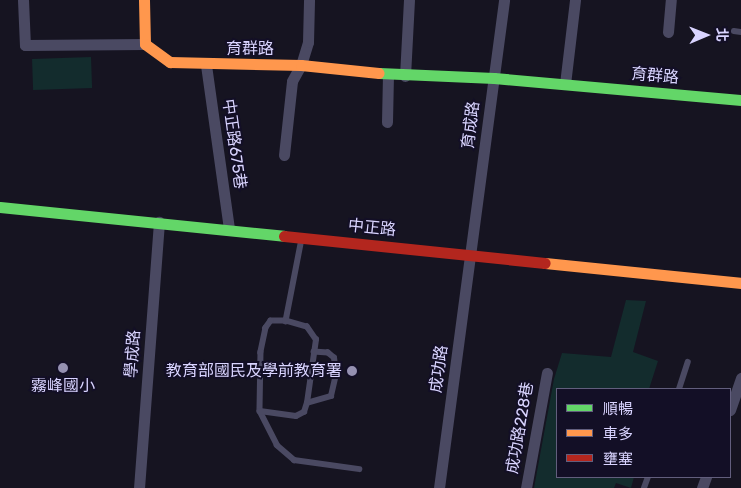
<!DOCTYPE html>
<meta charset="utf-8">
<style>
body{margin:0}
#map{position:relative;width:741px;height:488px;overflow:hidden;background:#161421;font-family:Rubik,"Noto Sans TC",sans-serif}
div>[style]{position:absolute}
.green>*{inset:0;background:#132c2d;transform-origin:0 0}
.lane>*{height:5.5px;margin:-2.75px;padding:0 2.75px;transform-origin:2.75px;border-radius:2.75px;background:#4a4962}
.street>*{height:11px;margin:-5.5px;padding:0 5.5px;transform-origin:5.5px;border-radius:5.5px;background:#4a4962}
.fast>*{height:11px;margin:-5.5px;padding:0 5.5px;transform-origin:5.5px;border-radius:5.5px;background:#63d668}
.slow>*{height:11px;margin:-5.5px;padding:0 5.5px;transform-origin:5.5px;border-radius:5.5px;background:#ff974d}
.jam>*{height:11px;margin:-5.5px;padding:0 5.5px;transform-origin:5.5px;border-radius:5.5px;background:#b3261e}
.dots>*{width:14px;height:14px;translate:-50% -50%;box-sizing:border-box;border:2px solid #130f26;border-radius:50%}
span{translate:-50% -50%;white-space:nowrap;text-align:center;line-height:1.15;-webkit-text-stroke:4px #130f26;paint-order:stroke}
.street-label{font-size:16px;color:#d9d4ff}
.poi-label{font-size:16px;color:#d9d4ff}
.right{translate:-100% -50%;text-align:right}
.legend{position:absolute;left:556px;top:388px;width:175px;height:90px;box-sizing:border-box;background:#130f26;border:1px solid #625e7d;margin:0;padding:6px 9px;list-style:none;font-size:15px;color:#d9d4ff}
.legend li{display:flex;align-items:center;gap:10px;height:25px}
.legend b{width:25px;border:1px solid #625e7d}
.north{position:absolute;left:681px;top:10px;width:50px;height:50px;-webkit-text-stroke:4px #130f26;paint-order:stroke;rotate:89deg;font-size:14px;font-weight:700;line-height:20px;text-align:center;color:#d9d4ff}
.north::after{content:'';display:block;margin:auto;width:18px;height:22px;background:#d9d4ff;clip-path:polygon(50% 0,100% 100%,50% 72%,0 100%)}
</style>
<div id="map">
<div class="green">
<i style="left:91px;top:57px;width:31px;height:59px;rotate:88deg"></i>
<i style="clip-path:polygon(626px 300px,646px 301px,633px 352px,658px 361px,649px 389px,557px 389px,557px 477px,634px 477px,631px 488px,616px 483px,614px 488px,534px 488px,554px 379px,562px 353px,611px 357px)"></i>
</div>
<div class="lane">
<i style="left:734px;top:31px;width:7px;rotate:8deg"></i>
<i style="left:302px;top:239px;width:84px;rotate:101deg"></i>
<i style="left:286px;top:321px;width:15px;rotate:180deg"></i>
<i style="left:271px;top:321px;width:9px;rotate:126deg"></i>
<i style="left:266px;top:328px;width:25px;rotate:102deg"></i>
<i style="left:261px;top:352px;width:59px;rotate:91deg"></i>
<i style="left:260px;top:411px;width:38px;rotate:63deg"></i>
<i style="left:277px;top:445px;width:23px;rotate:41deg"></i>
<i style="left:294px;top:460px;width:66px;rotate:7.9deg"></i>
<i style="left:679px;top:389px;width:28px;rotate:-72deg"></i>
<i style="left:307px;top:403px;width:25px;rotate:-16deg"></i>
<i style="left:331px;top:396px;width:23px;rotate:-77deg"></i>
<i style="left:336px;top:374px;width:16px;rotate:-97deg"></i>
<i style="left:334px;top:358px;width:8px;rotate:-140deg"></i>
<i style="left:328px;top:353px;width:14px;rotate:-176deg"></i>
<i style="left:260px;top:411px;width:36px;rotate:8deg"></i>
<i style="left:296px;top:416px;width:9px;rotate:-27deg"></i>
<i style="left:304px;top:412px;width:9px;rotate:-72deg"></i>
<i style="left:307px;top:403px;width:64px;rotate:-81.9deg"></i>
<i style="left:316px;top:340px;width:16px;rotate:-125deg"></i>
<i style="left:307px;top:327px;width:22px;rotate:-164deg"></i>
<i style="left:644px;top:488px;width:12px;rotate:-70deg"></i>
</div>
<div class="street">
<i style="left:23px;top:0;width:45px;rotate:87.5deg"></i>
<i style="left:25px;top:45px;width:120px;rotate:-0.5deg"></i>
<i style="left:668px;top:32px;width:32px;rotate:-85deg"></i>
<i style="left:206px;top:65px;width:166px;rotate:82deg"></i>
<i style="left:405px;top:76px;width:76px;rotate:-87deg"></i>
<i style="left:565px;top:84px;width:85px;rotate:-83.2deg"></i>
<i style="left:387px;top:122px;width:48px;rotate:-88.8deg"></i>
<i style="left:284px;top:155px;width:74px;rotate:-83.8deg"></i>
<i style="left:292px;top:81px;width:18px;rotate:-61deg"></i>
<i style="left:301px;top:65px;width:24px;rotate:-73deg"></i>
<i style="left:308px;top:42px;width:42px;rotate:-88.6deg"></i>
<i style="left:730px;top:410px;width:34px;rotate:-71deg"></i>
<i style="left:139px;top:488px;width:267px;rotate:-85.7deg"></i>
<i style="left:439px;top:488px;width:492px;rotate:-82.4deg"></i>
<i style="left:526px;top:488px;width:117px;rotate:-79.7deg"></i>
<i style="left:702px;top:488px;width:12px;rotate:-70deg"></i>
</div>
<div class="fast">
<i style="left:379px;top:73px;width:115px;rotate:2.5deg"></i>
<i style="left:494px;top:78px;width:248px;rotate:5.1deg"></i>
<i style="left:0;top:207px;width:285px;rotate:5.8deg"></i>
</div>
<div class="slow">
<i style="left:144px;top:0;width:44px;rotate:88.7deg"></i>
<i style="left:145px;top:44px;width:31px;rotate:36deg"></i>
<i style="left:170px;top:62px;width:131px;rotate:1.3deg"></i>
<i style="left:301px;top:65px;width:78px;rotate:5.9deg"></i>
<i style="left:545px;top:263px;width:197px;rotate:5.8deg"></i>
</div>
<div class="jam">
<i style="left:284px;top:236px;width:262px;rotate:5.9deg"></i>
</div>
<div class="dots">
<i style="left:63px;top:368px;background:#9591b1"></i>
<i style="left:352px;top:371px;background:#9591b1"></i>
</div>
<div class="street-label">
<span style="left:250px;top:49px">育群路</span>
<span style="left:655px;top:76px;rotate:5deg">育群路</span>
<span style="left:471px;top:125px;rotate:-83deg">育成路</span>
<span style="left:234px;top:144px;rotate:82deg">中正路675巷</span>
<span style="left:372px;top:228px;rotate:6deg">中正路</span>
<span style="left:133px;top:354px;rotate:-86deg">學成路</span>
<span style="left:439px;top:369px;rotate:-82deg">成功路</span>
<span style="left:520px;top:428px;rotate:-80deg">成功路228巷</span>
</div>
<div class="poi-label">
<span class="right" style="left:342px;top:371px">教育部國民及學前教育署</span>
<span style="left:63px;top:386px">霧峰國小</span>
</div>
<ul class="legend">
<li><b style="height:6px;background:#63d668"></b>順暢</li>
<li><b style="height:6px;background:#ff974d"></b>車多</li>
<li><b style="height:6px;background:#b3261e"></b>壅塞</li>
</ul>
<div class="north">北</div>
</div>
